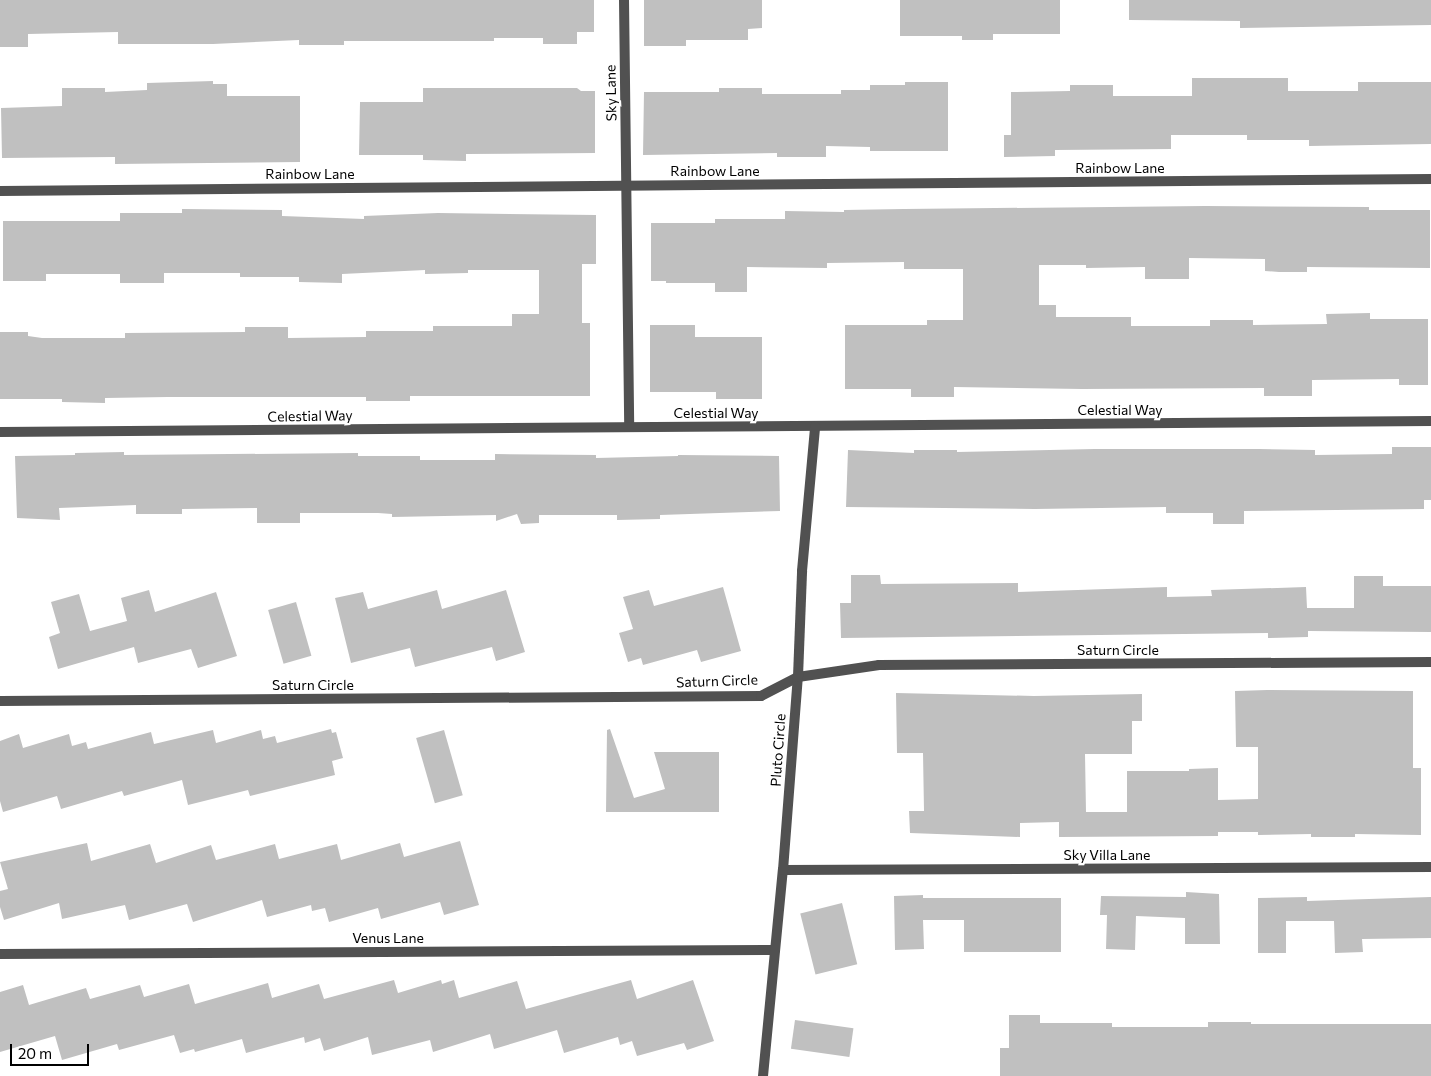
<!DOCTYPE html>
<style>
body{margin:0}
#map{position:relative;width:1431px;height:1076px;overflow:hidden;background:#fff;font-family:Commissioner,sans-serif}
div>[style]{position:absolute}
.building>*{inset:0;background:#c0c0c0;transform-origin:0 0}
.street>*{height:10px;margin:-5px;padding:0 5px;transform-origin:5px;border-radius:5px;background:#515151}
span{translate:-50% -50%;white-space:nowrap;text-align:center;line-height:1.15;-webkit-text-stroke:4.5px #fff;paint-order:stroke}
.street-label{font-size:14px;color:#000}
.scale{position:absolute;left:10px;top:1044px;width:79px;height:22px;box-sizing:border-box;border:2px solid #000;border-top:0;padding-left:6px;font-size:15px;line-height:18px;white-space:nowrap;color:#000;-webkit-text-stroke:4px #fff;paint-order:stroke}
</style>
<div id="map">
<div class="building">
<i style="clip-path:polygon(0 0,594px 0,594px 32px,577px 32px,577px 44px,543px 44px,543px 38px,494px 38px,494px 41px,344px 41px,344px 45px,299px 45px,299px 40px,213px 44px,118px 44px,118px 32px,28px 34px,28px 47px,0 47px)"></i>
<i style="clip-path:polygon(644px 0,762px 0,762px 28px,748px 29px,748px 40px,686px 40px,686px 46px,644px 46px)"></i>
<i style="clip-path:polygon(900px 0,1060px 0,1060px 34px,993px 34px,993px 40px,962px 40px,962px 36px,900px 36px)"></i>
<i style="clip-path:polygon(1129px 0,1431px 0,1431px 25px,1240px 28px,1240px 21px,1129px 20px)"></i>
<i style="clip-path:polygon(1192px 78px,1288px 78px,1288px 91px,1358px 91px,1358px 82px,1431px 82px,1431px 144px,1309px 146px,1309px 140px,1247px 140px,1247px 135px,1171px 135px,1171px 149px,1055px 150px,1055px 156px,1004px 157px,1004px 135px,1011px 135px,1011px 92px,1070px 91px,1070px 85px,1113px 85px,1113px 96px,1192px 96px)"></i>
<i style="clip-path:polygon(213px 81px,213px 84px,227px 84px,227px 96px,300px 96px,300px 162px,115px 164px,115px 157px,2px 158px,1px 108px,62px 106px,62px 88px,105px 88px,105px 92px,147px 90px,147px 83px)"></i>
<i style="clip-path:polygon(905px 82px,948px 82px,948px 151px,870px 151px,870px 147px,826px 146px,826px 157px,777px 157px,777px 153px,643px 155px,644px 92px,719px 92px,719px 88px,762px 88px,762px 94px,841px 94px,841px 90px,870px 90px,870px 85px,905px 85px)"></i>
<i style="clip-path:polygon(423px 88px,577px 88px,581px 91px,595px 91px,595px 153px,466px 154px,466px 161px,423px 160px,423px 155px,359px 155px,360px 102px,423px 102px)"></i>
<i style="clip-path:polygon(1205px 206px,1369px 207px,1369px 210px,1430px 210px,1430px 268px,1307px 267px,1307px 272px,1279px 272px,1265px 271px,1265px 259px,1189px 258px,1189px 279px,1145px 279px,1145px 267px,1086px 268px,1086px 265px,1039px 265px,1039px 305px,1056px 305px,1056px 317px,1131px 317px,1131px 326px,1210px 326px,1210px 320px,1253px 320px,1253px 325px,1327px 324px,1326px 314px,1370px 313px,1370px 319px,1428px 319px,1428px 385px,1399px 385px,1399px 379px,1312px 380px,1312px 396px,1264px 396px,1264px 388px,1082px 389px,954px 387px,954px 397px,911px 397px,911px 389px,845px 389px,845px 325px,927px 325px,927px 320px,963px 320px,963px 269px,904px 269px,904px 262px,827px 263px,827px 268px,747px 267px,747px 292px,715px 292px,715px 283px,666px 283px,666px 281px,651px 281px,651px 223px,715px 223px,715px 219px,785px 219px,785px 211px,844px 212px,844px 210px,904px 209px)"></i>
<i style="clip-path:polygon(182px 209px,282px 210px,282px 216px,364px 219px,364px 216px,438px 213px,596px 215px,596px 264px,582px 264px,582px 323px,590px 323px,590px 396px,410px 396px,410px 401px,366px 401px,366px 397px,168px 397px,105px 398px,105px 403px,62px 402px,62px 399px,0 399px,0 332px,28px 332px,28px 336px,42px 338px,125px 338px,125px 333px,245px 332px,245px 327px,288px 327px,288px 338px,366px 337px,366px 331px,433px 331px,433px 326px,512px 326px,512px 314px,539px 314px,539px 270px,468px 270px,468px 273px,425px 274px,425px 270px,342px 274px,342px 283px,299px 282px,299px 277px,240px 277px,240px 273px,164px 273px,164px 283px,120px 283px,120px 274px,46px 274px,46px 281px,3px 281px,3px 221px,120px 221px,120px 213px,182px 213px)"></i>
<i style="clip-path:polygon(650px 325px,695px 325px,695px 337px,762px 337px,762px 399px,716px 399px,716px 392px,650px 392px)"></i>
<i style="clip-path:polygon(1392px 447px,1431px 447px,1431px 500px,1424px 500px,1424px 509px,1244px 511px,1244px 524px,1213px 524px,1213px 513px,1166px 513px,1166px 507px,1035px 509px,846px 507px,848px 450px,914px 453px,914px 450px,957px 450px,957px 452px,1095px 449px,1259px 449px,1315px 450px,1315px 455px,1392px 454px)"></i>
<i style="clip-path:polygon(124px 452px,124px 455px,358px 453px,358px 456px,420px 456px,420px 460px,495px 460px,495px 454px,596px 455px,596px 458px,678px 456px,678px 455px,779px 456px,780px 511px,660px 515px,660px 519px,617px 520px,617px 515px,539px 515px,539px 523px,521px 524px,517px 514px,496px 521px,496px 515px,392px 517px,392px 514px,378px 513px,300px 513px,300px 523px,257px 523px,257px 508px,182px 509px,182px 514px,136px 514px,136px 505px,59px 508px,60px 520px,17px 518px,15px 456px,75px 455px,75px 453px)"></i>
<i style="clip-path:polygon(851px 575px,880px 575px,881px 584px,1018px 583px,1018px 592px,1167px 587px,1167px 597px,1212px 596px,1211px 590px,1306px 587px,1307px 608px,1354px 608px,1354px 576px,1383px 576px,1383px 586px,1431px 586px,1431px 632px,1308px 631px,1308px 637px,1268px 638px,1268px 633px,841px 638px,840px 603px,851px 603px)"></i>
<i style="clip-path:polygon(723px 587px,741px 651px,701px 662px,697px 650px,643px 665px,641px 658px,628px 662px,619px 633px,633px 629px,623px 597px,649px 590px,654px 606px)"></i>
<i style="clip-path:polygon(149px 590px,155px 612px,216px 592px,237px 656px,198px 668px,191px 649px,138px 663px,134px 647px,58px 669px,49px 637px,60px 633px,51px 602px,79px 594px,90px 631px,127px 621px,121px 598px)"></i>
<i style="clip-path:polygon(437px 590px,442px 609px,506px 590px,525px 652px,496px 661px,492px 647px,415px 667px,410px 648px,351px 663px,335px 598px,363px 592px,368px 609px)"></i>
<i style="left:296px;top:602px;width:56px;height:29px;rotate:74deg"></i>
<i style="clip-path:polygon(1267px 690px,1413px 691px,1413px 768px,1421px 768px,1421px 835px,1355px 834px,1355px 837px,1311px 837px,1311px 834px,1258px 835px,1258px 832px,1218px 832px,1218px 836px,1059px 837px,1059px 822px,1020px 823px,1020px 837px,910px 833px,909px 811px,924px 811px,923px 753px,897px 753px,896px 693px,1034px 696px,1142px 694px,1142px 721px,1132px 721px,1132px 754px,1085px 754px,1086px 812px,1127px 812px,1127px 771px,1189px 771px,1189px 769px,1218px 768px,1218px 800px,1258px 799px,1258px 747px,1236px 747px,1235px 691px)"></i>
<i style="clip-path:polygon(331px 729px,332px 733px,336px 732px,343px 758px,332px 761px,335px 775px,250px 796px,248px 790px,188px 805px,182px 780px,124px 796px,122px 791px,61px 809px,57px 796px,3px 812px,0 801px,0 741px,19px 734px,23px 748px,69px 734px,72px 746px,86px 742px,88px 749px,151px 732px,154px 744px,213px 730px,216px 743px,261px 730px,263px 739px,275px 736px,277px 743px)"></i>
<i style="clip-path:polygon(610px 729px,634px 798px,665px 789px,654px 752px,719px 752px,719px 812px,606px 812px,607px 730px)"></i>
<i style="left:444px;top:730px;width:68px;height:29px;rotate:74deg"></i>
<i style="clip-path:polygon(460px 841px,479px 905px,444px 915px,440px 902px,381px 919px,378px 908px,329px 922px,325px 908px,312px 911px,311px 905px,267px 917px,262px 900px,193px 922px,187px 904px,129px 920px,125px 905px,62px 919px,59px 903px,4px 920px,0 907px,0 891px,8px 889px,0 862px,87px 843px,91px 861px,150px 844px,156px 863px,211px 845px,216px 860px,275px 844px,279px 859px,337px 844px,341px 860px,400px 843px,404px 857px)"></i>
<i style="clip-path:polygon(1186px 892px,1219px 894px,1220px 944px,1185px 944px,1185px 918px,1136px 916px,1135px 950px,1106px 949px,1107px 915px,1100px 915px,1101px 896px,1186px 897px)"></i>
<i style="clip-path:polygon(923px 895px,923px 898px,1061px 898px,1061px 952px,964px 952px,964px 920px,923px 920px,924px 949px,895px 950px,894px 896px)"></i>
<i style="clip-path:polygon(1307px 897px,1307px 901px,1431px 897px,1431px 938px,1362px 939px,1363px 952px,1335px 953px,1334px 921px,1286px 921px,1286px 953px,1258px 953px,1258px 898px)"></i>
<i style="left:842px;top:903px;width:63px;height:43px;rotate:76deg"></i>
<i style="clip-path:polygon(394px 980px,398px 993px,441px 980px,442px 984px,454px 980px,459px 998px,517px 981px,526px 1009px,631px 980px,637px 999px,693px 980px,714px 1041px,687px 1050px,684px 1043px,637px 1056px,632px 1041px,620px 1045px,618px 1037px,564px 1053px,557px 1030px,494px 1049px,490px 1034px,433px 1052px,430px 1040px,372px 1055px,368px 1037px,324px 1051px,320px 1038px,305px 1043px,304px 1037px,246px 1053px,242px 1039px,195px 1052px,194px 1049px,180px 1053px,174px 1035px,119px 1050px,117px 1044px,62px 1060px,55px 1036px,0 1052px,0 992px,23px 985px,29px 1005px,86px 988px,90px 999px,140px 985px,144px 997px,189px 984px,195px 1004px,268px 983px,272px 998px,319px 984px,324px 999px)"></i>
<i style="clip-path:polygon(1009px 1015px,1040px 1015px,1040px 1023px,1112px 1023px,1112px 1027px,1208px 1027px,1208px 1022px,1251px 1022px,1251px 1024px,1431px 1024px,1431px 1076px,1000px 1076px,1000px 1048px,1009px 1048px)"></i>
<i style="left:795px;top:1020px;width:59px;height:29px;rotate:8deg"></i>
</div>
<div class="street">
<i style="left:624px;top:0;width:427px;rotate:89.3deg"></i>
<i style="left:0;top:191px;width:1431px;rotate:-0.48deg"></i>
<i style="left:0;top:432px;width:1431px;rotate:-0.44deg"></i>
<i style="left:0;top:701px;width:761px;rotate:-0.38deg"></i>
<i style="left:761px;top:696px;width:42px;rotate:-27.2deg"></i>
<i style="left:798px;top:677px;width:82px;rotate:-8.4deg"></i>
<i style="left:879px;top:665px;width:552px;rotate:-0.31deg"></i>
<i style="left:783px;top:870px;width:648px;rotate:-0.27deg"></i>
<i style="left:0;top:954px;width:775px;rotate:-0.3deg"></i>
<i style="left:763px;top:1076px;width:207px;rotate:-84.5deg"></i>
<i style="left:783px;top:870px;width:194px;rotate:-85.6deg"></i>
<i style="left:798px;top:677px;width:106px;rotate:-87.8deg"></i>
<i style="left:802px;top:571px;width:145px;rotate:-84.8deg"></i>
</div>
<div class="street-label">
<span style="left:611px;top:93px;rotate:-91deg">Sky Lane</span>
<span style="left:1120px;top:168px">Rainbow Lane</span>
<span style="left:715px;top:171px">Rainbow Lane</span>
<span style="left:310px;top:174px">Rainbow Lane</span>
<span style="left:1120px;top:410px">Celestial Way</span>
<span style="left:716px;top:413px">Celestial Way</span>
<span style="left:310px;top:416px;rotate:-1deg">Celestial Way</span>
<span style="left:1118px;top:650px">Saturn Circle</span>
<span style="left:717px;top:681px;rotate:-2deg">Saturn Circle</span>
<span style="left:313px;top:685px">Saturn Circle</span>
<span style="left:778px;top:750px;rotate:-86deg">Pluto Circle</span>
<span style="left:1107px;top:855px">Sky Villa Lane</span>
<span style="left:388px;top:938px">Venus Lane</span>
</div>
<div class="scale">20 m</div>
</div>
